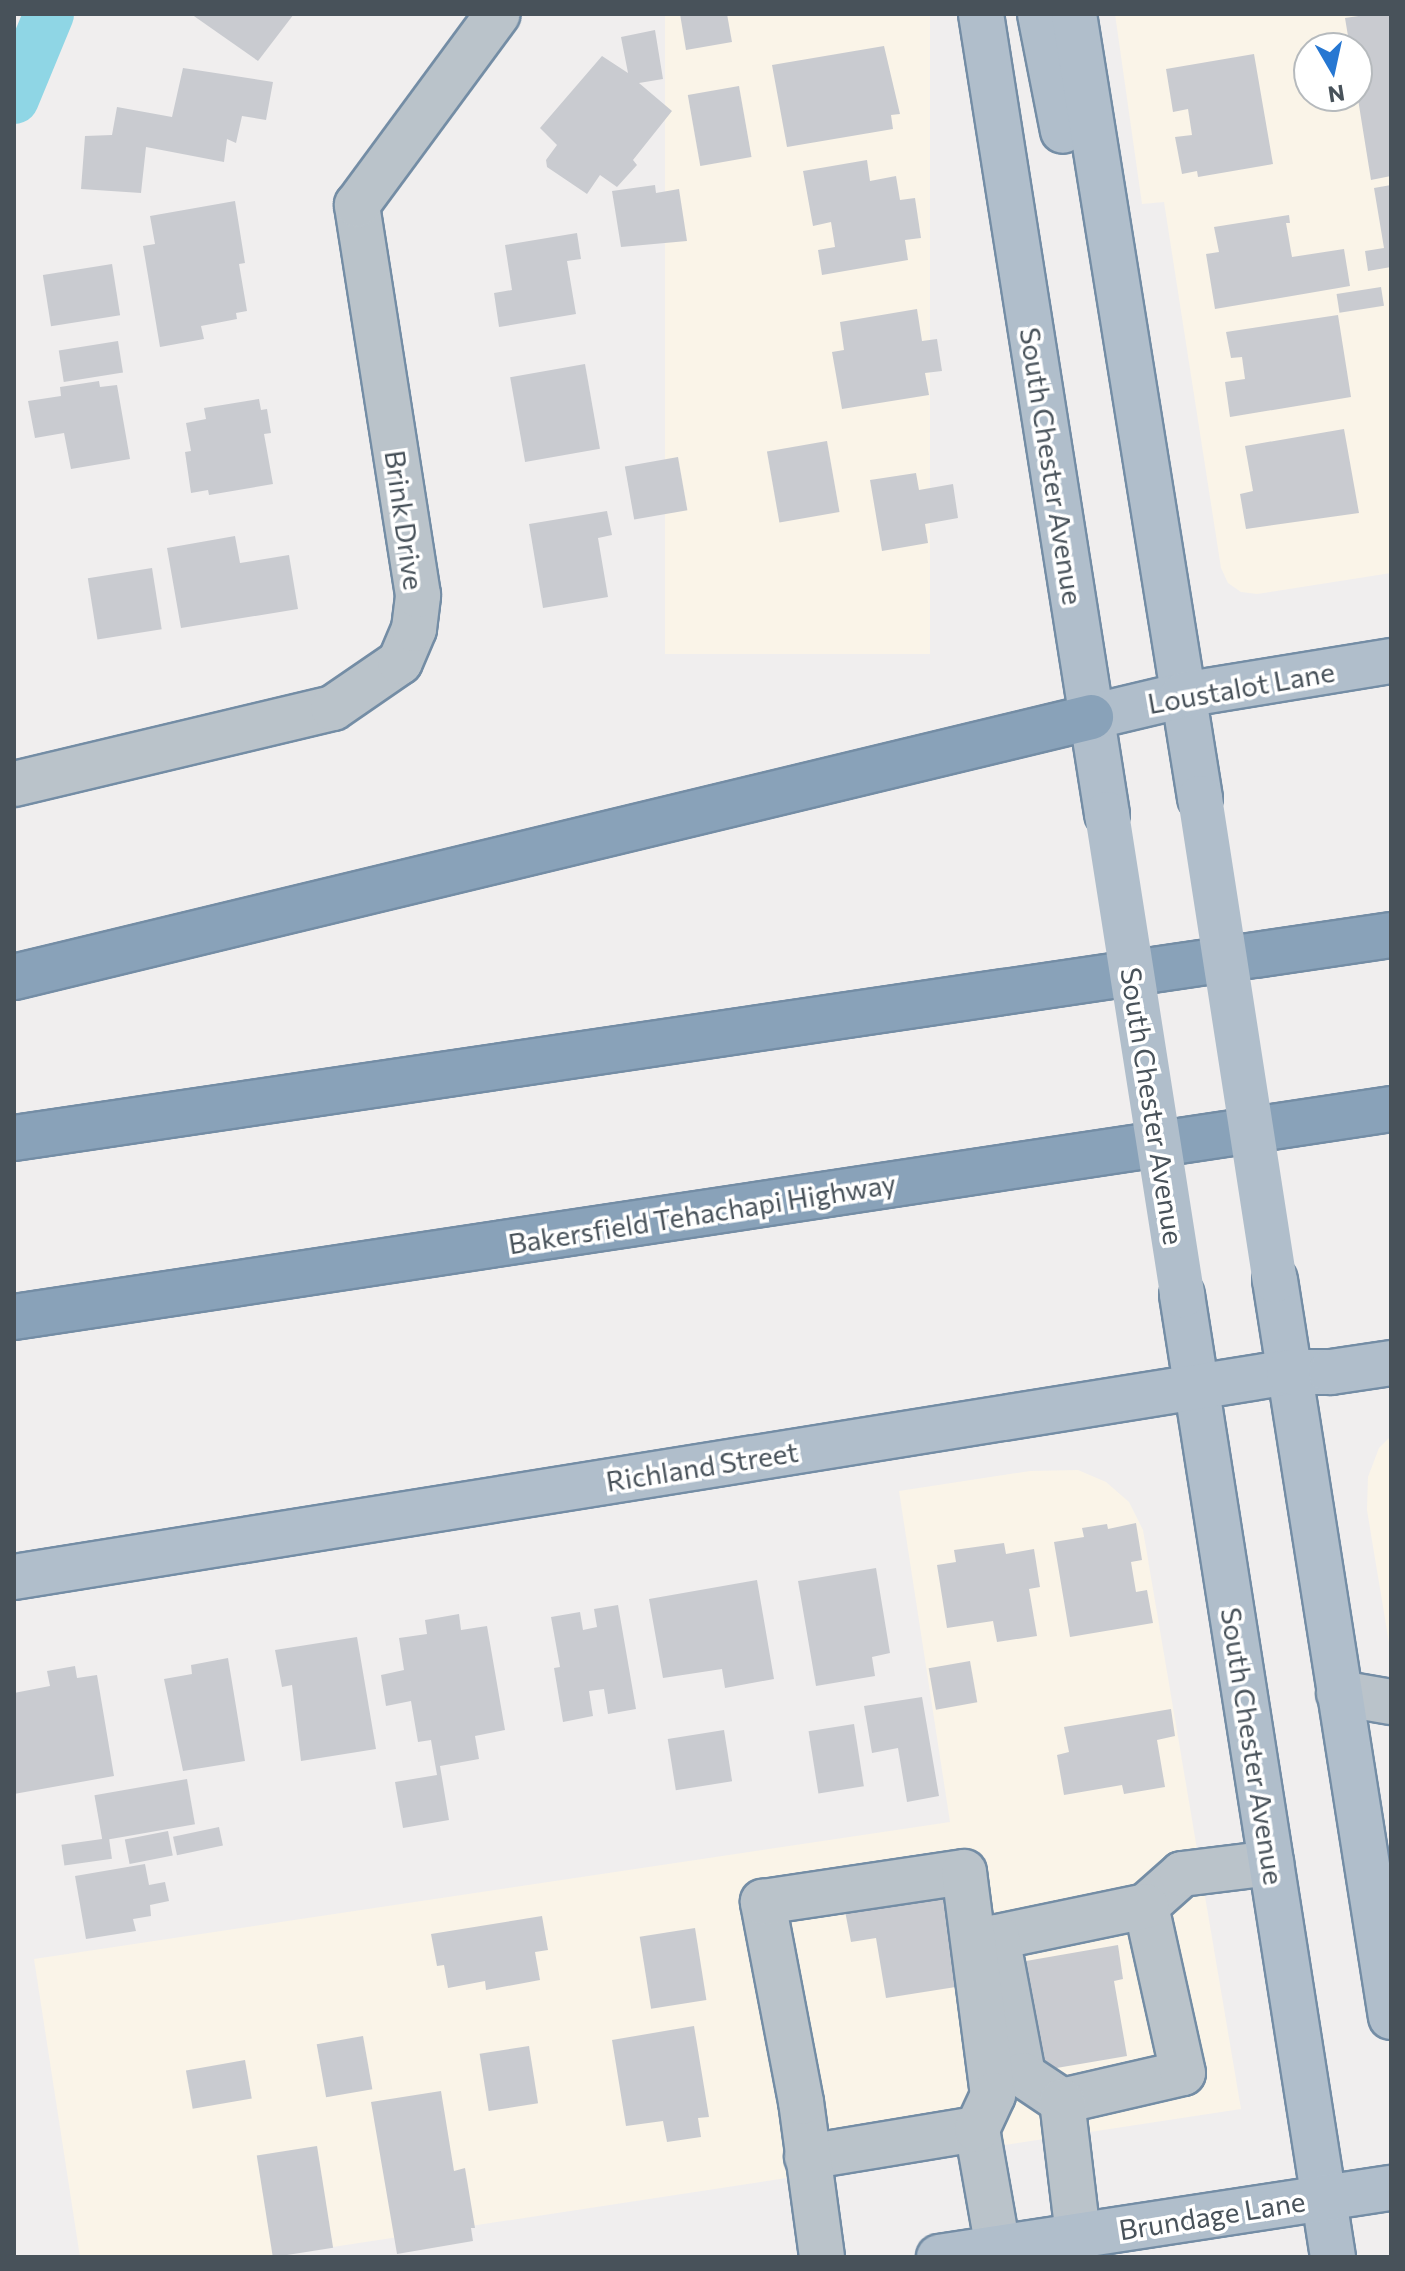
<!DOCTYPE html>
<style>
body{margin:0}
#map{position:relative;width:1405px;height:2271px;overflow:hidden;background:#f0eeee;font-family:Commissioner,sans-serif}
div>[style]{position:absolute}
.commercial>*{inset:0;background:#faf4e8;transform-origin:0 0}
.canal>*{height:50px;margin:-25px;padding:0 25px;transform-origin:25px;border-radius:25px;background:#8fd6e5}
.building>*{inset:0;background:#c9cbd0;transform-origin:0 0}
.roads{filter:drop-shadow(2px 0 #748da5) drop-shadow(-2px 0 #748da5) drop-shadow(0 2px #748da5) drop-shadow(0 -2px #748da5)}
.minor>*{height:44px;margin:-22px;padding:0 22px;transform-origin:22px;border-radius:22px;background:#bac3ca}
.major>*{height:44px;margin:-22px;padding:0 22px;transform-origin:22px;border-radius:22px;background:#b0becb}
.highway>*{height:44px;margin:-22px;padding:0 22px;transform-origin:22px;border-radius:22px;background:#89a2b9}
.major-bridge>*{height:44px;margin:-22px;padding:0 22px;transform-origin:22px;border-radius:22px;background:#b0becb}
span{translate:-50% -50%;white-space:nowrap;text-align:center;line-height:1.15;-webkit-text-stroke:7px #fff;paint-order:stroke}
.street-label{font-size:28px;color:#48525a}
.frame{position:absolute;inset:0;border:16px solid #48525a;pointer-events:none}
.north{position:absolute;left:1293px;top:32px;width:80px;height:80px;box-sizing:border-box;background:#fff;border:2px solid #b6babd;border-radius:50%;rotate:171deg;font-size:22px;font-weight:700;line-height:32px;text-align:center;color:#48525a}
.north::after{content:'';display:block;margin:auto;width:28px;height:36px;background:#2677d2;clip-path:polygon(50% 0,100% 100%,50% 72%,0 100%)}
</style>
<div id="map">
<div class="commercial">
<i style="left:665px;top:14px;width:265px;height:640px"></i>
<i style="clip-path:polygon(evenodd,1115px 14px,1391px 14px,1391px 573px,1257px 594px,1241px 592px,1228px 583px,1221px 568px,1164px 202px,1142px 204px,1115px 14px,1309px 48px,1357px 48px,1357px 96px,1309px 96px,1309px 48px)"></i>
<i style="clip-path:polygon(1391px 1436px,1391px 1655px,1367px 1510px,1368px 1477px,1379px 1448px)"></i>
<i style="clip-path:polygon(1078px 1470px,1106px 1482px,1129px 1502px,1143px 1530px,1241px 2109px,267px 2257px,80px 2257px,34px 1959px,950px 1822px,899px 1491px,1030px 1471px)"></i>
</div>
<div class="canal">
<i style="left:14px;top:99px;width:92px;rotate:-67.6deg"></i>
</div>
<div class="building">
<i style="clip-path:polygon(191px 14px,294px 14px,258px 61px)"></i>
<i style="clip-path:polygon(680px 14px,727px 14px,732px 42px,686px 50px)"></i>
<i style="clip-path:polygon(1372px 14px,1391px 14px,1391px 176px,1371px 180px,1357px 93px,1357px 48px,1350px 48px,1345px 18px)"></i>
<i style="clip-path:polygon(655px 30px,663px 79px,639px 83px,672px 111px,633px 160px,637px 165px,617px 187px,600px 175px,587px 194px,547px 167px,546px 160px,557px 145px,540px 128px,602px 56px,628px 73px,621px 37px)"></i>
<i style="clip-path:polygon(884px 46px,900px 114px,891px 115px,893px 129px,787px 147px,772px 65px)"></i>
<i style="clip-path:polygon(1254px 54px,1273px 164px,1198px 177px,1197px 171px,1182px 174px,1175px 137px,1192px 135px,1188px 109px,1173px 112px,1166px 69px)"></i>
<i style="clip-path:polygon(183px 68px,273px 82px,266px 120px,242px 116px,236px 143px,227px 139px,224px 162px,146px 147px,141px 193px,81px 189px,85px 136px,112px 135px,117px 107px,172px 117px)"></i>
<i style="left:739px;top:86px;width:72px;height:52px;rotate:80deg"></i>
<i style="clip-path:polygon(867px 160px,870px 181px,896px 176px,900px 200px,915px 198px,921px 238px,905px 240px,908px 260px,822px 275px,818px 250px,835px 247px,831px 222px,813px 226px,803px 171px)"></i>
<i style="clip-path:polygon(655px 185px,656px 193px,679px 189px,687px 241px,621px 247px,612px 191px)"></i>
<i style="clip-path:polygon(1391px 185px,1391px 267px,1368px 271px,1365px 251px,1384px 248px,1374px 188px)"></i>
<i style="clip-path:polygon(235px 201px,245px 263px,239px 264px,247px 311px,236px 313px,237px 319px,201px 326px,204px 339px,160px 347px,143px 246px,155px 244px,150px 216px)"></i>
<i style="clip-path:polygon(1289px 215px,1290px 223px,1286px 223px,1292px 257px,1344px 249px,1350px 286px,1215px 309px,1206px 254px,1219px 252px,1214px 227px)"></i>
<i style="clip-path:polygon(577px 233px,581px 259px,567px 261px,576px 314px,499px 327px,494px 293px,512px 290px,505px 245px)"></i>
<i style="left:112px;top:264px;width:52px;height:70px;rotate:81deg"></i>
<i style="left:1381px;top:287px;width:19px;height:45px;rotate:81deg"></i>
<i style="clip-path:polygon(917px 309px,922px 341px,937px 339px,942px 371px,925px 373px,929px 395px,842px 409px,832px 352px,844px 350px,840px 322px)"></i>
<i style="clip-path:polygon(1338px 315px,1351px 397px,1230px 417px,1225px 382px,1245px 379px,1242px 357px,1231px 358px,1226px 332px)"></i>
<i style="left:118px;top:341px;width:32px;height:60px;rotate:81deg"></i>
<i style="left:585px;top:364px;width:86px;height:76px;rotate:80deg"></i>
<i style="clip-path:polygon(99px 381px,100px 387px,117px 385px,130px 459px,71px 469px,64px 433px,35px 438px,28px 401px,61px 396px,60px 387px)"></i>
<i style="clip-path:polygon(259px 399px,261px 410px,267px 409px,271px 433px,264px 434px,273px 484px,209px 495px,208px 490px,191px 493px,185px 452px,191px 451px,186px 423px,206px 419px,204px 408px)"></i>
<i style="clip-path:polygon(1344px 429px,1359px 513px,1246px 529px,1240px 494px,1253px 491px,1245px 446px)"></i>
<i style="left:827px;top:441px;width:72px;height:61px;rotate:80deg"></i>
<i style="left:678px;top:457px;width:54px;height:54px;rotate:80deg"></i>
<i style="clip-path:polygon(916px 473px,919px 490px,953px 484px,958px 518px,925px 524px,928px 543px,882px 551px,870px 480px)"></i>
<i style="clip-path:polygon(607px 511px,612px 535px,598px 538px,608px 597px,543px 608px,529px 524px)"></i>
<i style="clip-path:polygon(235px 536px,240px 563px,289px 555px,298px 609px,181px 628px,167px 548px)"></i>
<i style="left:152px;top:568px;width:62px;height:65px;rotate:81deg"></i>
<i style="clip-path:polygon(1136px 1523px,1142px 1560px,1131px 1562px,1136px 1592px,1147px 1590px,1153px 1623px,1070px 1637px,1054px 1542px,1084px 1537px,1082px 1528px,1107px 1524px,1108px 1529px)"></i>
<i style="clip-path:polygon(1004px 1543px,1006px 1554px,1034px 1549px,1040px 1587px,1029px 1589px,1037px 1636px,997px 1642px,993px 1621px,947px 1628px,937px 1565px,956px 1562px,954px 1550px)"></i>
<i style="clip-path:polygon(876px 1568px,890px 1653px,872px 1657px,875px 1676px,816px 1686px,798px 1581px)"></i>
<i style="clip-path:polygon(757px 1580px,774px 1679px,725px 1688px,722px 1669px,663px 1678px,649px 1599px)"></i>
<i style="clip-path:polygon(618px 1605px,636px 1709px,608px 1714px,604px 1689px,589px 1691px,593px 1716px,563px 1722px,554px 1668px,560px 1667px,551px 1617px,580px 1612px,583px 1630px,597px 1627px,594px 1609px)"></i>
<i style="clip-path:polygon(459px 1614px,461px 1630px,487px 1626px,505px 1730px,475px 1736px,479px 1759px,440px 1766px,449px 1820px,403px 1828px,395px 1782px,437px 1775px,431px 1740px,418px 1742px,411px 1701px,386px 1706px,381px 1675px,404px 1670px,399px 1638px,427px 1634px,425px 1620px)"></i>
<i style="clip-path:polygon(357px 1637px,376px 1749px,301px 1761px,292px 1685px,282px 1687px,275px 1650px)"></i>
<i style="clip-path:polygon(228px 1658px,245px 1761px,183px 1771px,164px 1679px,192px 1674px,191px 1665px)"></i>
<i style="left:970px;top:1661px;width:42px;height:42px;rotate:80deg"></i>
<i style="clip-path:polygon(75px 1666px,77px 1678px,97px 1675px,114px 1776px,14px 1794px,14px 1693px,50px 1686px,47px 1671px)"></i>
<i style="clip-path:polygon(922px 1697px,939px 1796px,907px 1802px,898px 1748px,872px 1753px,864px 1706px)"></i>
<i style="clip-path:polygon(1171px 1709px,1175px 1736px,1157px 1740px,1165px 1787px,1124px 1794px,1122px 1785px,1064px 1795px,1057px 1755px,1069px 1752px,1064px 1727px)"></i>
<i style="left:854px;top:1724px;width:63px;height:46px;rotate:81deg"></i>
<i style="left:724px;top:1730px;width:52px;height:57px;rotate:81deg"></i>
<i style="left:187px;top:1779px;width:46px;height:94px;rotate:80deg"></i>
<i style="left:219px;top:1827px;width:19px;height:47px;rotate:78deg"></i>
<i style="left:168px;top:1831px;width:25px;height:44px;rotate:79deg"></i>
<i style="left:109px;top:1838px;width:21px;height:48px;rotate:82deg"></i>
<i style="clip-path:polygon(145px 1864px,149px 1885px,165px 1882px,169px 1901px,150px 1905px,151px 1916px,133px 1919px,136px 1931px,86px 1939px,75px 1876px)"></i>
<i style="clip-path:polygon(946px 1894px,962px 1986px,886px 1998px,876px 1938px,851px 1942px,845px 1911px)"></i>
<i style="clip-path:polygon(542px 1916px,548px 1950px,535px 1952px,540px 1980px,486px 1990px,485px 1981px,448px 1988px,444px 1965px,437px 1966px,431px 1934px)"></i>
<i style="left:695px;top:1928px;width:73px;height:56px;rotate:81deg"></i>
<i style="clip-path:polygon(1118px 1945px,1123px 1979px,1114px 1981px,1127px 2056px,1033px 2072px,1015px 1963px)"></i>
<i style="clip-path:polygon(694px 2026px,709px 2117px,698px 2118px,701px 2137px,667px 2142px,663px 2121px,626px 2126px,612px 2040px)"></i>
<i style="left:363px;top:2036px;width:54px;height:47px;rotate:80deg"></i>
<i style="left:529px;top:2046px;width:58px;height:50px;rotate:81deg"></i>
<i style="left:245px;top:2060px;width:39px;height:60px;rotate:80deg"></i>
<i style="clip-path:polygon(441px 2091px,454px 2171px,465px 2168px,475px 2228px,471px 2228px,473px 2241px,397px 2254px,371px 2102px)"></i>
<i style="left:317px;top:2146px;width:103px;height:61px;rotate:81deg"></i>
</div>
<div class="roads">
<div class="minor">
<i style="left:14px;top:784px;width:328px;rotate:-13.4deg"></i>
<i style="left:333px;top:708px;width:81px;rotate:-34.5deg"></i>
<i style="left:400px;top:662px;width:36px;rotate:-67deg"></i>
<i style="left:414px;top:629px;width:34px;rotate:-83deg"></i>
<i style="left:418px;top:595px;width:395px;rotate:-98.9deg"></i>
<i style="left:357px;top:205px;width:237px;rotate:-53.6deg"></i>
<i style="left:1339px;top:1693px;width:53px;rotate:9.8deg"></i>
<i style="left:1146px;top:1906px;width:48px;rotate:-41.6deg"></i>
<i style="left:1182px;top:1874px;width:90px;rotate:-7deg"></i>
<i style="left:1062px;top:2101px;width:124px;rotate:-13deg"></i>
<i style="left:1183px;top:2073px;width:171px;rotate:-102.5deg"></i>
<i style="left:1146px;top:1906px;width:152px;rotate:168.2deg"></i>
<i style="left:997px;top:1937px;width:140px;rotate:79.3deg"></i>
<i style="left:1023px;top:2075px;width:47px;rotate:33.7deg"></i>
<i style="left:1062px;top:2101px;width:136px;rotate:83.2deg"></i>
<i style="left:807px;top:2157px;width:172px;rotate:-9.4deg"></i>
<i style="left:977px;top:2129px;width:121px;rotate:80deg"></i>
<i style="left:822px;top:2257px;width:156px;rotate:-97.7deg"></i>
<i style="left:801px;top:2102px;width:204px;rotate:-100.8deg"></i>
<i style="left:763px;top:1902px;width:203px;rotate:-8.5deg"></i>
<i style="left:964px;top:1872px;width:225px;rotate:82.6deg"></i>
<i style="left:993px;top:2095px;width:38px;rotate:115deg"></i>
</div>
<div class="major">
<i style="left:981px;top:14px;width:810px;rotate:81.05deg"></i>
<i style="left:1040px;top:14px;width:119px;rotate:78.9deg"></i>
<i style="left:1074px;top:14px;width:794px;rotate:80.87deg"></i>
<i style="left:1091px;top:717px;width:95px;rotate:-13.4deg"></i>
<i style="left:1183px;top:695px;width:211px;rotate:-9.3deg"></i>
<i style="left:1275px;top:1280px;width:746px;rotate:81.06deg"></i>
<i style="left:1182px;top:1295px;width:974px;rotate:81.08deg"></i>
<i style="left:14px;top:1577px;width:1291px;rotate:-9.13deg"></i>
<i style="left:1289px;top:1372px;width:42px"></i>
<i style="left:1331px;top:1372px;width:61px;rotate:-8.5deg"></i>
<i style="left:939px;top:2257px;width:457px;rotate:-8.7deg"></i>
</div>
<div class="highway">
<i style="left:14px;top:977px;width:1108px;rotate:-13.57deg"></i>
<i style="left:14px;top:1138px;width:1392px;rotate:-8.39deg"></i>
<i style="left:14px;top:1317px;width:1393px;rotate:-8.59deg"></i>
</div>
</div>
<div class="major-bridge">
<i style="left:1200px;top:798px;width:488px;rotate:81.2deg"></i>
<i style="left:1107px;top:814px;width:487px;rotate:81.1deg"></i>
</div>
<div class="street-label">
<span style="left:1052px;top:466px;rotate:81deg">South Chester Avenue</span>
<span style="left:405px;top:520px;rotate:82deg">Brink Drive</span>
<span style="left:1241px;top:687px;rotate:-10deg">Loustalot Lane</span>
<span style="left:1153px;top:1106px;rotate:81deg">South Chester Avenue</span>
<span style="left:702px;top:1213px;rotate:-9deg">Bakersfield Tehachapi Highway</span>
<span style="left:702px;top:1466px;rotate:-9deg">Richland Street</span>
<span style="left:1253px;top:1746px;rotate:81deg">South Chester Avenue</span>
<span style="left:1212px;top:2215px;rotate:-9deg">Brundage Lane</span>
</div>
<div class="frame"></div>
<div class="north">N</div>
</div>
